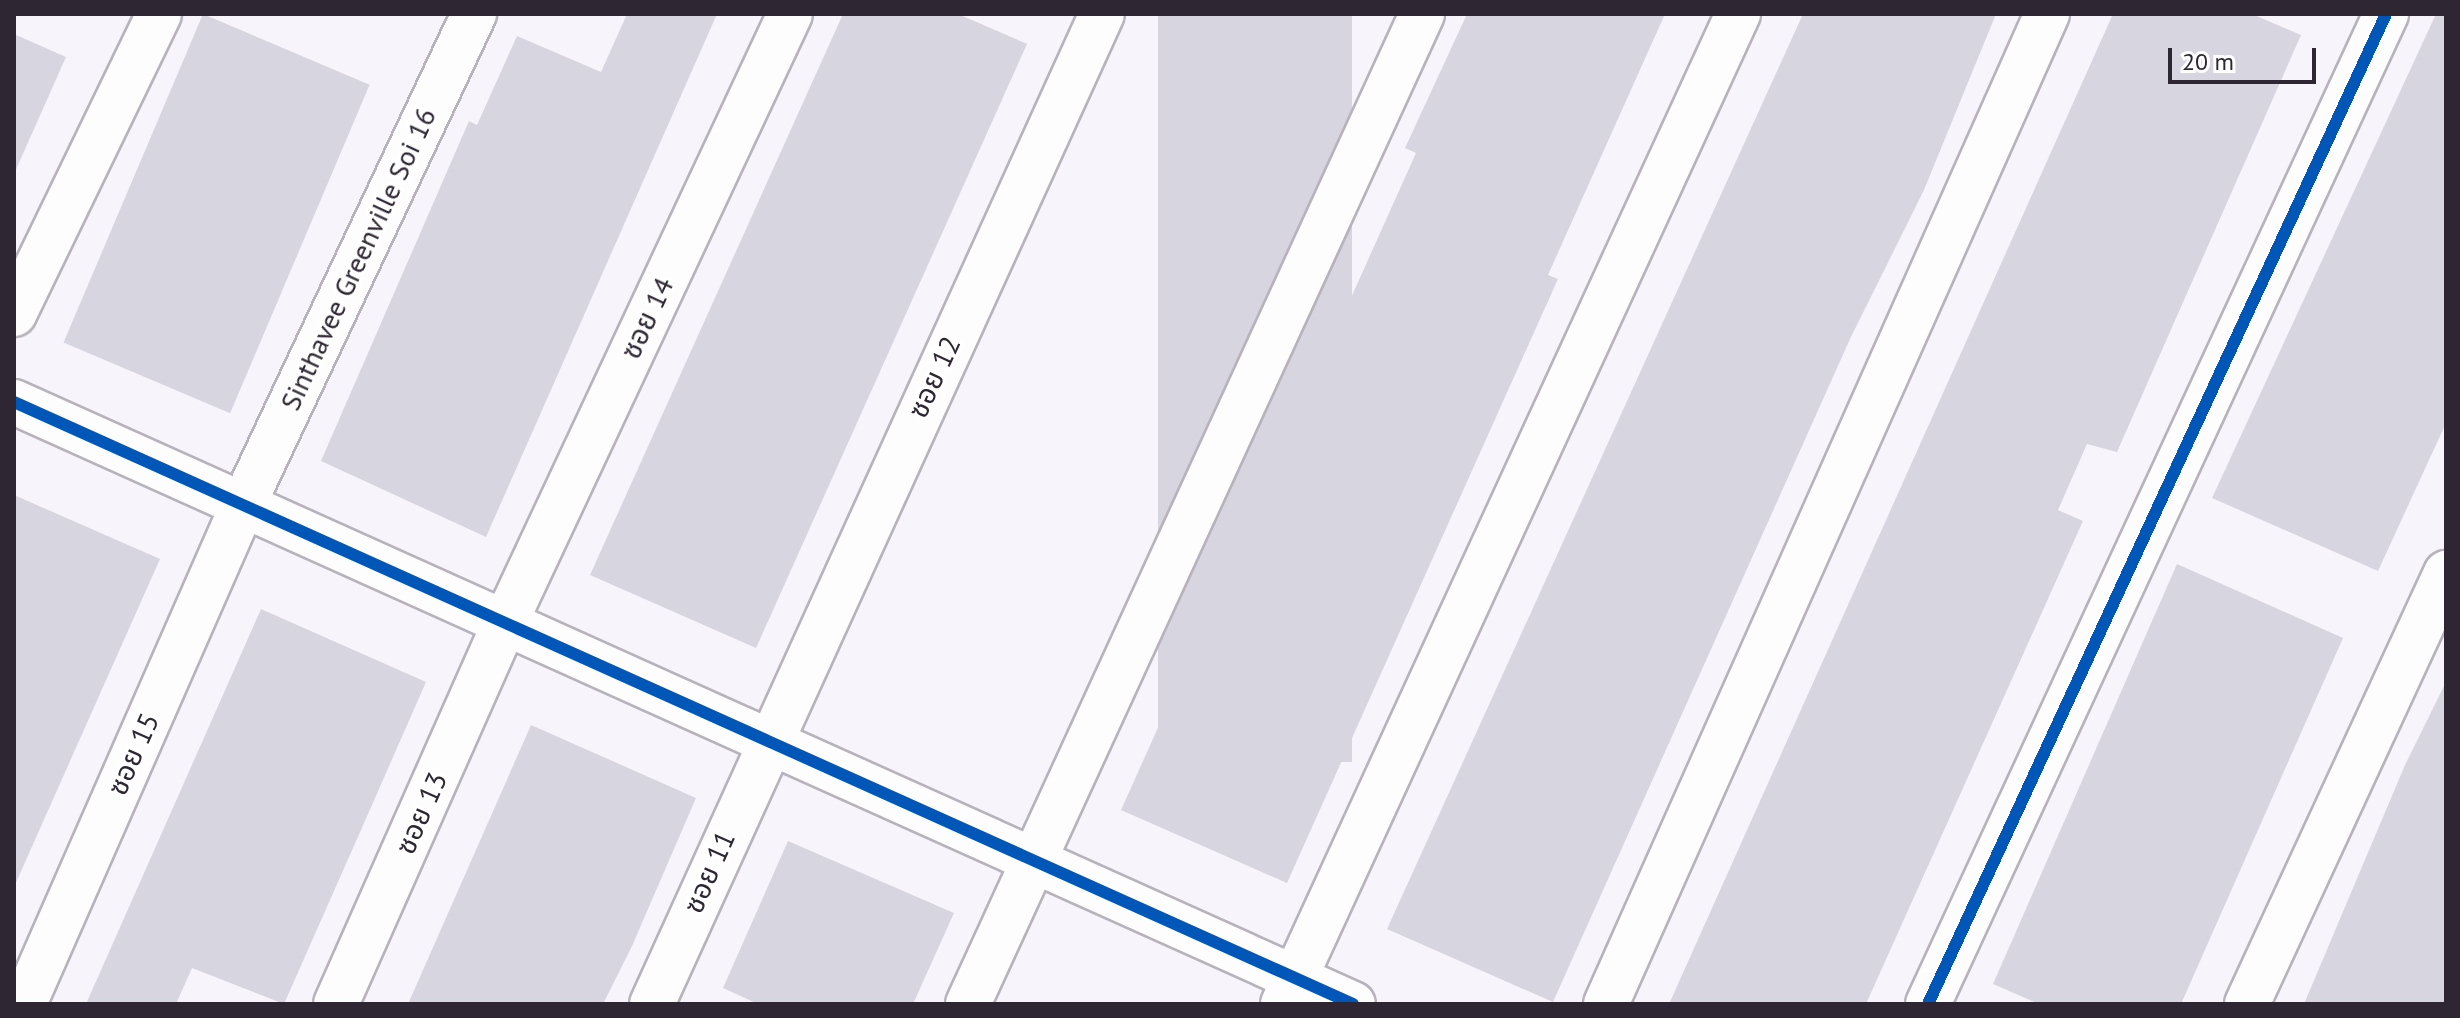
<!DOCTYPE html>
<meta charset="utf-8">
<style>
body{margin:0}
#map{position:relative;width:2460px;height:1018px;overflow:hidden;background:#f8f4fb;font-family:"PT Sans","Noto Sans Thai",sans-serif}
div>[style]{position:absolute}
.building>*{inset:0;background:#d7d5df;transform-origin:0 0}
.roads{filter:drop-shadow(2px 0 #b7b2bb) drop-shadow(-2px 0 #b7b2bb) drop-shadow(0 2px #b7b2bb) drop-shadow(0 -2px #b7b2bb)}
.minor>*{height:44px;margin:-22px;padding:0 22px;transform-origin:22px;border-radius:22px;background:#fefdfe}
.cycleway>*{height:12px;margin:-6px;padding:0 6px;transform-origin:6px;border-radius:6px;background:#0057b8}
span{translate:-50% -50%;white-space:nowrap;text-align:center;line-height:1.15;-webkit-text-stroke:6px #fff;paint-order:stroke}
.street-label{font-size:28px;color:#2e2733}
.frame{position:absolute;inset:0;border:16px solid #2e2733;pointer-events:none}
.scale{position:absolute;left:2168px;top:48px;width:148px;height:36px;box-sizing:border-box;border:4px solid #2e2733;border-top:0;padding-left:10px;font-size:24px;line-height:28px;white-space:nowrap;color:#2e2733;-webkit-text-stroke:6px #fff;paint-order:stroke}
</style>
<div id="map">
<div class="building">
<i style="left:203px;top:14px;width:181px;height:357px;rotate:23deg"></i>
<i style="clip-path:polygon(627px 14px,717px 14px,486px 537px,321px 461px,469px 121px,477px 125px,517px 36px,601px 72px)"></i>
<i style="clip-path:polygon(843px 14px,958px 14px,1027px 44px,756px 648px,590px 575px)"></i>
<i style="left:1158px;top:14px;width:194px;height:748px"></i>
<i style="clip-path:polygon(1467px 14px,1665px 14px,1548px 275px,1558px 279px,1287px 883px,1121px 810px,1416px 153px,1405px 148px)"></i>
<i style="clip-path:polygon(1803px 14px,1996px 14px,1924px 190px,1850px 339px,1553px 1002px,1387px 929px)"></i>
<i style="clip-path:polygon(2113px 14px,2252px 14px,2301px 35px,2117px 452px,2087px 444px,2058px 510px,2083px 521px,1866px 1004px,1669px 1004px)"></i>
<i style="clip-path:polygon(2436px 14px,2446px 14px,2446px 423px,2378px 571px,2212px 498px)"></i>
<i style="clip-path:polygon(14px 34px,66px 57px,14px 174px)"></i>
<i style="clip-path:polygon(14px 495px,160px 559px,14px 887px)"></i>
<i style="clip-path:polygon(2177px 564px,2343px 638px,2181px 1004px,2039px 1004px,1993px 984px)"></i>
<i style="clip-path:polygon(261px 609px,426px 682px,361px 830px,284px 1004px,192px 968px,176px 1004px,86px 1004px)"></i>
<i style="clip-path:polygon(2446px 682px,2446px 1004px,2304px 1004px,2405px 765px)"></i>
<i style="clip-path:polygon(531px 725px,696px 798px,632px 946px,603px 1004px,408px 1004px)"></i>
<i style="clip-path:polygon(788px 841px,954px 913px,913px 1004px,758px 1004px,723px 988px)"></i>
</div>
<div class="roads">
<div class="minor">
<i style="left:14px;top:314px;width:333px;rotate:-64.2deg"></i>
<i style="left:14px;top:402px;width:1468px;rotate:24.21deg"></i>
<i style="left:24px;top:1004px;width:545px;rotate:-66.3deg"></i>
<i style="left:243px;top:505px;width:543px;rotate:-64.8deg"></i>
<i style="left:336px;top:1004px;width:417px;rotate:-66.1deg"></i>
<i style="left:505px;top:623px;width:672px;rotate:-64.92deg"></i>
<i style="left:652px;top:1004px;width:1087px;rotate:-65.56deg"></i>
<i style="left:968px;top:1004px;width:1089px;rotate:-65.36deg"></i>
<i style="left:1283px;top:1004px;width:1090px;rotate:-65.32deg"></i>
<i style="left:1606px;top:1004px;width:1084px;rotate:-65.99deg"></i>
<i style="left:1928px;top:1004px;width:1091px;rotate:-65.17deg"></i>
<i style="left:2247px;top:1004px;width:475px;rotate:-65.2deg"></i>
</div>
</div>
<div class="cycleway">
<i style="left:14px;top:402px;width:1468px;rotate:24.21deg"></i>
<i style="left:1928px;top:1004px;width:1091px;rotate:-65.17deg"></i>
</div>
<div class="street-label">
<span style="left:358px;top:259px;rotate:-65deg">Sinthavee Greenville Soi 16</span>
<span style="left:647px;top:318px;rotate:-65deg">ซอย 14</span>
<span style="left:934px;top:377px;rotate:-65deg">ซอย 12</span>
<span style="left:133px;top:754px;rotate:-66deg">ซอย 15</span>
<span style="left:421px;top:813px;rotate:-66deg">ซอย 13</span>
<span style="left:709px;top:872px;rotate:-66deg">ซอย 11</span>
</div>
<div class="frame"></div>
<div class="scale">20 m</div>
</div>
